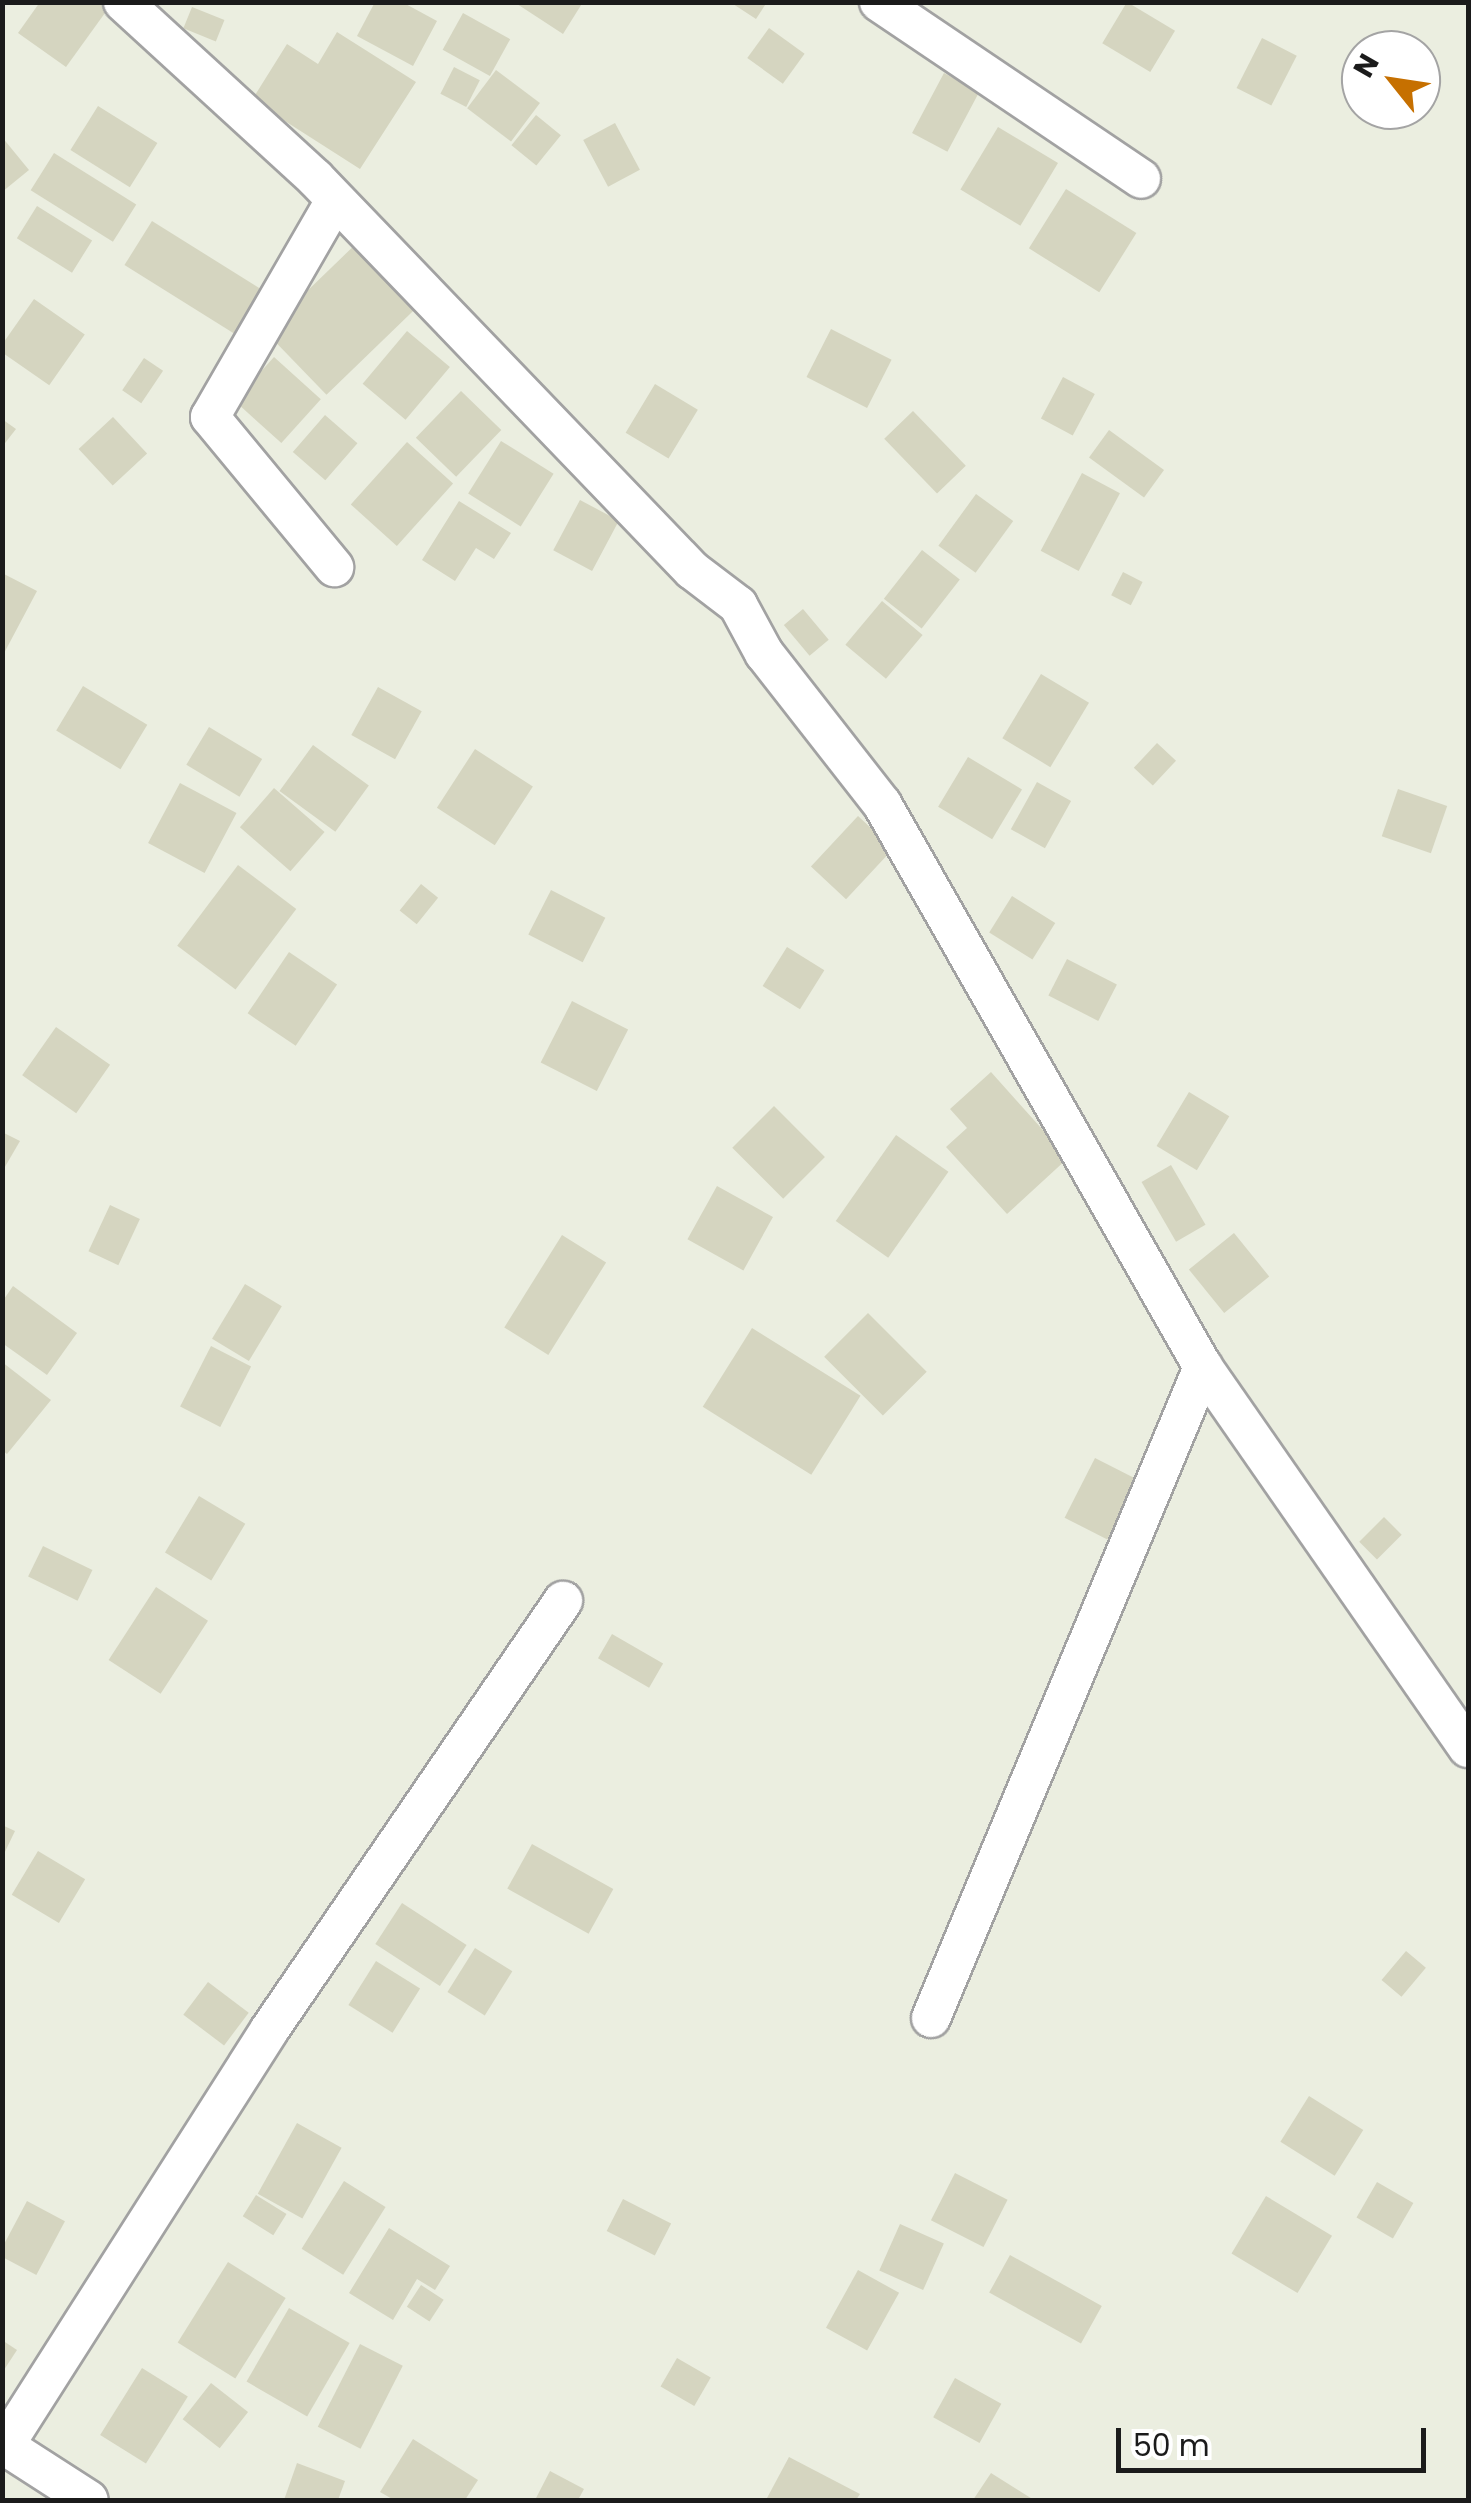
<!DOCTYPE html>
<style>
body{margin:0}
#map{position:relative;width:1471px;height:2503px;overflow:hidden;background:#ebeee0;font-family:Poppins,sans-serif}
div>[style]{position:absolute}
.building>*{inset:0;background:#d5d5c0;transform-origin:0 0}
.roads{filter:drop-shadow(2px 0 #a2a2a2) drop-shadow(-2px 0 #a2a2a2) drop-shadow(0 2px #a2a2a2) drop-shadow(0 -2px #a2a2a2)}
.street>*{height:38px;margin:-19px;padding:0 19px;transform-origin:19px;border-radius:19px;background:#fff}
span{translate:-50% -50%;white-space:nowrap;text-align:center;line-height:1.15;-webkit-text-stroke:10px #fff;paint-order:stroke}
.frame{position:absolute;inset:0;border:5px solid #1b1b1b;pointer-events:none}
.north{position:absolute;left:1341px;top:30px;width:100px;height:100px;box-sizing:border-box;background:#fff;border:2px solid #a4a4a4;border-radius:50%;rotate:300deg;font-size:28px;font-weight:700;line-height:40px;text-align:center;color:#1b1b1b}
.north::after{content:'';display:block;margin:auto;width:35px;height:45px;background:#c67000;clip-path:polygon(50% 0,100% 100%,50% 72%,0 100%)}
.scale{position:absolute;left:1116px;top:2428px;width:310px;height:45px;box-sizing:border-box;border:5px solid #1b1b1b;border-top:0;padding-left:12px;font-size:30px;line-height:35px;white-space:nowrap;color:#1b1b1b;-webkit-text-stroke:8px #fff;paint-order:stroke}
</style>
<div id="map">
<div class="building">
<i style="clip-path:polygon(40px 2px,105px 2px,110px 6px,66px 67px,18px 33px)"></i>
<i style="clip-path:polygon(375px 2px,402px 2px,437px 21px,413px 66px,357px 36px)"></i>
<i style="clip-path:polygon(514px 2px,583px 2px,563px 34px)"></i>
<i style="clip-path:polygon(730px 2px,767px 2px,756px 19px)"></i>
<i style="left:1127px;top:2px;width:56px;height:48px;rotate:31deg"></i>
<i style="left:192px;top:7px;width:35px;height:23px;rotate:22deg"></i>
<i style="left:463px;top:13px;width:54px;height:42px;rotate:29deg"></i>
<i style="left:769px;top:28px;width:44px;height:37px;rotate:36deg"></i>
<i style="clip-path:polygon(337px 32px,416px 82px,360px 169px,252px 100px,287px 44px,318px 64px)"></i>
<i style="left:1262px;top:38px;width:39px;height:56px;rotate:27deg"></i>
<i style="left:454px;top:67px;width:29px;height:30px;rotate:27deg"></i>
<i style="left:496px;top:70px;width:55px;height:48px;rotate:37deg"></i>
<i style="left:944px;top:73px;width:40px;height:68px;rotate:28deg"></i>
<i style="left:98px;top:106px;width:70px;height:52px;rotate:32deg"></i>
<i style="left:536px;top:115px;width:32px;height:39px;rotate:39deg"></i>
<i style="left:615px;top:123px;width:53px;height:36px;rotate:62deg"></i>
<i style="left:998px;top:127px;width:70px;height:73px;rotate:31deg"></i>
<i style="clip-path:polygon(2px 137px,29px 170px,2px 192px)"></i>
<i style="left:54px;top:153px;width:97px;height:44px;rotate:32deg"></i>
<i style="left:1066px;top:189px;width:83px;height:70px;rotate:32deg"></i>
<i style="left:37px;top:206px;width:65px;height:38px;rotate:32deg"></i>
<i style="left:152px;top:221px;width:133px;height:52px;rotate:32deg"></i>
<i style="left:361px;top:239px;width:88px;height:133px;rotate:46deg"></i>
<i style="left:34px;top:299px;width:62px;height:62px;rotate:35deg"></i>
<i style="left:831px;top:329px;width:68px;height:54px;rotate:27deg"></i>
<i style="left:407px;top:331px;width:56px;height:69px;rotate:40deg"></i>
<i style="left:274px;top:357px;width:63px;height:59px;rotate:42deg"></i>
<i style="left:144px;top:358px;width:23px;height:39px;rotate:34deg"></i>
<i style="left:1063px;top:377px;width:36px;height:47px;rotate:28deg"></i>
<i style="left:655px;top:384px;width:50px;height:57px;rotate:31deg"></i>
<i style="left:461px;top:391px;width:56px;height:65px;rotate:44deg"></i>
<i style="left:913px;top:411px;width:76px;height:40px;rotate:46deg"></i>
<i style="left:325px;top:415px;width:43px;height:49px;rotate:41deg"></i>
<i style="left:113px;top:417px;width:50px;height:47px;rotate:47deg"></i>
<i style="clip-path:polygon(2px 419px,16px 429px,2px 447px)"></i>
<i style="left:1109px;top:430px;width:68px;height:34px;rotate:36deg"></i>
<i style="left:501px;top:441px;width:62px;height:62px;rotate:32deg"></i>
<i style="left:407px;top:442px;width:62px;height:84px;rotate:42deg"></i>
<i style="left:1082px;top:473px;width:43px;height:88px;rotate:28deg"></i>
<i style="left:976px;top:494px;width:46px;height:64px;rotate:36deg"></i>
<i style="left:580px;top:500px;width:44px;height:57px;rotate:28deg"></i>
<i style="clip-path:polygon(459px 501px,511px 533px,494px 559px,476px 548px,455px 581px,422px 560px)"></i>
<i style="left:922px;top:550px;width:48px;height:62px;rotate:38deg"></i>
<i style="left:1123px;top:572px;width:22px;height:26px;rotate:27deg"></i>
<i style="clip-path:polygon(2px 573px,37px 591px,2px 657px)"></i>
<i style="left:882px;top:601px;width:53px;height:57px;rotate:40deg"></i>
<i style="left:803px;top:609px;width:40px;height:25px;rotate:50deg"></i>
<i style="left:1041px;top:674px;width:56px;height:75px;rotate:31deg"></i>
<i style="left:83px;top:686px;width:75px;height:52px;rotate:31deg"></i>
<i style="left:378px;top:687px;width:50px;height:55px;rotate:29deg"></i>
<i style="left:209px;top:727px;width:62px;height:44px;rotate:31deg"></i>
<i style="left:1157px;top:743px;width:26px;height:34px;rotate:43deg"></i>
<i style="left:313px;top:745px;width:69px;height:57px;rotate:36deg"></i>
<i style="left:475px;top:749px;width:69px;height:70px;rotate:33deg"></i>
<i style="left:968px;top:757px;width:63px;height:58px;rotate:31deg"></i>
<i style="left:1037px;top:782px;width:39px;height:54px;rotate:29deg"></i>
<i style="left:180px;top:783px;width:64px;height:68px;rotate:28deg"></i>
<i style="left:274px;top:788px;width:67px;height:52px;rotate:41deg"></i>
<i style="left:1398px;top:789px;width:52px;height:50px;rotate:19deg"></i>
<i style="left:858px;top:816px;width:48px;height:69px;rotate:43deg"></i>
<i style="left:238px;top:865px;width:73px;height:101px;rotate:37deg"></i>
<i style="left:421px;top:884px;width:22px;height:34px;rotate:39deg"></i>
<i style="left:551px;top:890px;width:61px;height:50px;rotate:27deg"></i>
<i style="left:1012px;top:896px;width:51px;height:43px;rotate:32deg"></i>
<i style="left:787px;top:947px;width:44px;height:46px;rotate:32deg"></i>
<i style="left:289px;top:952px;width:58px;height:74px;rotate:34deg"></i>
<i style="left:1067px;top:959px;width:56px;height:41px;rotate:27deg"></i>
<i style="left:572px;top:1001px;width:63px;height:69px;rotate:27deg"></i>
<i style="left:56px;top:1027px;width:66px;height:59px;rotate:35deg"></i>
<i style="clip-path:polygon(991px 1072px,1068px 1158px,1007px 1214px,946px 1147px,967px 1128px,950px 1109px)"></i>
<i style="left:1189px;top:1092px;width:47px;height:63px;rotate:31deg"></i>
<i style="left:774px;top:1106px;width:72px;height:59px;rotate:45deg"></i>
<i style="clip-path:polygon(2px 1132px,20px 1141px,2px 1172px)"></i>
<i style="left:896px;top:1135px;width:64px;height:105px;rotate:35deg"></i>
<i style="left:1171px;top:1165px;width:69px;height:34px;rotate:60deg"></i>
<i style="left:717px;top:1186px;width:64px;height:61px;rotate:29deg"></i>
<i style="left:110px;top:1205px;width:33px;height:51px;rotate:25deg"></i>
<i style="left:1234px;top:1233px;width:56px;height:58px;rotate:51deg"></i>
<i style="left:562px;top:1235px;width:52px;height:109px;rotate:32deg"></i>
<i style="left:245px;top:1284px;width:43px;height:64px;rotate:31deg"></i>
<i style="clip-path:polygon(13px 1286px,77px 1333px,47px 1375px,2px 1343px,2px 1302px)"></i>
<i style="left:868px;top:1313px;width:83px;height:62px;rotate:45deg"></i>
<i style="left:752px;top:1328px;width:128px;height:93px;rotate:32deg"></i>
<i style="left:211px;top:1346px;width:45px;height:68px;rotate:27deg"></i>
<i style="clip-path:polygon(2px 1362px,51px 1400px,7px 1454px,2px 1450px)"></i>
<i style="left:1095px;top:1458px;width:48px;height:67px;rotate:27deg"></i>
<i style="left:199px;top:1496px;width:54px;height:66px;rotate:31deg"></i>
<i style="left:1384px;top:1517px;width:25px;height:35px;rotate:45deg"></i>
<i style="left:43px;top:1546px;width:55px;height:34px;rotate:26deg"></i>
<i style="left:156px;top:1587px;width:62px;height:87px;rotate:33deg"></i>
<i style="left:612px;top:1634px;width:59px;height:28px;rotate:30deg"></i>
<i style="clip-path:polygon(2px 1825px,15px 1831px,2px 1858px)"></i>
<i style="left:532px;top:1844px;width:93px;height:51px;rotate:29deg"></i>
<i style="left:38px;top:1851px;width:55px;height:51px;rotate:31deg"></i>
<i style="left:402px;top:1903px;width:77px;height:49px;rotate:33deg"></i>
<i style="left:475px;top:1948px;width:44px;height:52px;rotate:32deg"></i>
<i style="left:1406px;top:1951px;width:26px;height:38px;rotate:40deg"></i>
<i style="left:376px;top:1961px;width:52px;height:52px;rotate:32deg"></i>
<i style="left:208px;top:1982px;width:51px;height:41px;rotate:37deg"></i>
<i style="left:1309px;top:2096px;width:64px;height:54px;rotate:32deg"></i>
<i style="left:297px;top:2123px;width:51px;height:81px;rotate:29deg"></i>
<i style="left:955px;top:2173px;width:59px;height:53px;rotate:27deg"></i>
<i style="left:344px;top:2181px;width:49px;height:80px;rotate:32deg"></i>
<i style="left:1377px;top:2182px;width:42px;height:41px;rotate:30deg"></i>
<i style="left:256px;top:2195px;width:36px;height:25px;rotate:32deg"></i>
<i style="left:1266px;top:2196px;width:77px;height:67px;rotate:31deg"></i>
<i style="left:623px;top:2199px;width:54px;height:36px;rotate:27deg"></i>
<i style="left:27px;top:2201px;width:43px;height:61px;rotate:28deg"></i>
<i style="left:900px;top:2224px;width:48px;height:51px;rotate:24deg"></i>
<i style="clip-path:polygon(389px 2228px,450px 2266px,435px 2290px,417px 2279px,393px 2320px,349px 2293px)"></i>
<i style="left:1010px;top:2255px;width:105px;height:43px;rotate:29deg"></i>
<i style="left:228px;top:2262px;width:68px;height:95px;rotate:32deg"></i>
<i style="left:858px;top:2270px;width:47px;height:66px;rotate:29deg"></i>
<i style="left:421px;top:2285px;width:27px;height:26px;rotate:33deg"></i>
<i style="left:289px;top:2308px;width:70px;height:85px;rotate:30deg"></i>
<i style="clip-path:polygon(2px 2340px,17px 2350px,2px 2373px)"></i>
<i style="left:360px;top:2344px;width:48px;height:93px;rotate:27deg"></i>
<i style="left:677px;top:2358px;width:39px;height:33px;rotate:30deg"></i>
<i style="left:142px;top:2368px;width:54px;height:79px;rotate:32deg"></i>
<i style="left:955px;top:2378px;width:53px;height:45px;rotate:29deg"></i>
<i style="left:211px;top:2383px;width:47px;height:46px;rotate:38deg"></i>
<i style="clip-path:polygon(413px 2439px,478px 2480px,465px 2500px,394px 2500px,380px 2492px)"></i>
<i style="clip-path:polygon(789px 2457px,860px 2494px,856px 2500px,767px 2498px)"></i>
<i style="clip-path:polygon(297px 2463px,345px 2481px,338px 2500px,284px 2500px)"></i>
<i style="clip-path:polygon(550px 2471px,584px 2489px,578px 2500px,535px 2500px)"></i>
<i style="clip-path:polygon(991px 2473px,1034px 2500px,973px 2500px)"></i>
</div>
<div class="roads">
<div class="street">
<i style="left:123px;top:2px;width:260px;rotate:42.5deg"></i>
<i style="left:315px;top:178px;width:544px;rotate:46.12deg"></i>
<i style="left:692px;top:570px;width:58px;rotate:37.3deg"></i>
<i style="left:738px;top:605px;width:55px;rotate:61.6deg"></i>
<i style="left:764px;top:653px;width:192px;rotate:52deg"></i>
<i style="left:882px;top:804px;width:648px;rotate:60.31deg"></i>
<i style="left:1203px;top:1367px;width:464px;rotate:55.2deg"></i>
<i style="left:879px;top:2px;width:316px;rotate:34deg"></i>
<i style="left:333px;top:204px;width:246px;rotate:120deg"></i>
<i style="left:210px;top:417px;width:195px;rotate:50.4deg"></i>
<i style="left:931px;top:2018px;width:706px;rotate:-67.32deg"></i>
<i style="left:2px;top:2444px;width:103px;rotate:32.8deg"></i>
<i style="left:5px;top:2445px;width:493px;rotate:-57.5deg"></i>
<i style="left:270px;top:2029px;width:519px;rotate:-55.61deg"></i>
</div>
</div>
<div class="frame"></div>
<div class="north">N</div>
<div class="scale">50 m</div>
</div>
